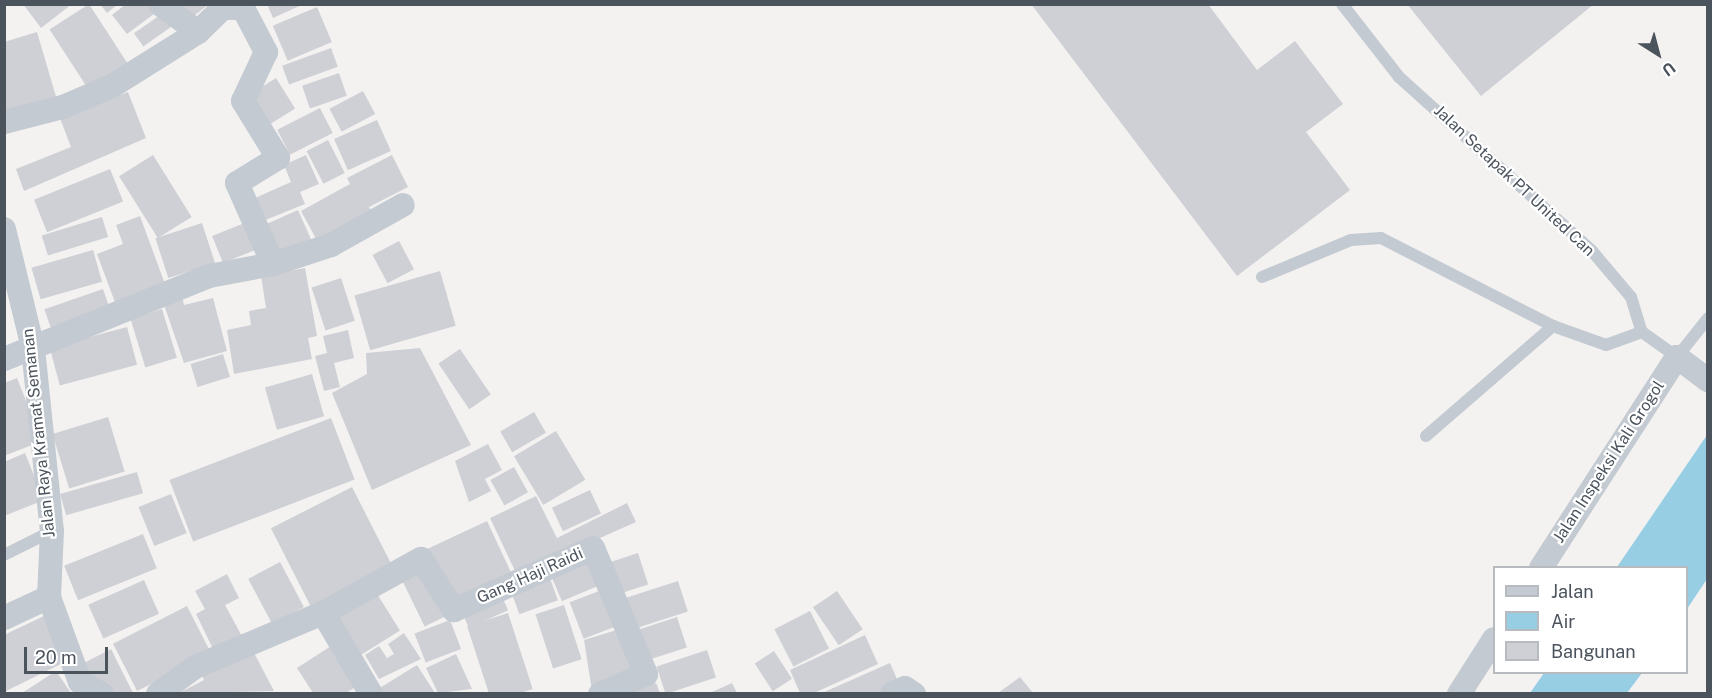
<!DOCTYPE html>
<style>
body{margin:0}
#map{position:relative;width:1712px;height:698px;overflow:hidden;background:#f3f2f1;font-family:"Public Sans",sans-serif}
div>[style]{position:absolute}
.water>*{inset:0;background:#97cee4}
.building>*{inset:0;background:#cfd0d5;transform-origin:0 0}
.lane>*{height:12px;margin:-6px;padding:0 6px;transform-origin:6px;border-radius:6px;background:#c4cad1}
.street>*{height:24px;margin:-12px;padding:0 12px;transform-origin:12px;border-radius:12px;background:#c4cad1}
span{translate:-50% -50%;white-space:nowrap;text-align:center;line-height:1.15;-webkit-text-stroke:4.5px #fff;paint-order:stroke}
.street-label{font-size:16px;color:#4b535d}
.frame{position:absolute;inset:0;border:6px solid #4b535d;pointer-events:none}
.legend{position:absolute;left:1493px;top:566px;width:195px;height:108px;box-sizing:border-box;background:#fff;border:2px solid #b7babe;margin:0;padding:8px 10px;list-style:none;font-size:18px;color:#4b535d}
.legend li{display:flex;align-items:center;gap:12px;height:30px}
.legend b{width:30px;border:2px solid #b7babe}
.north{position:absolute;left:1628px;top:24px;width:60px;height:60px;-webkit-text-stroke:4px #fff;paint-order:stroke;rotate:144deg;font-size:16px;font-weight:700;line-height:24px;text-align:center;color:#4b535d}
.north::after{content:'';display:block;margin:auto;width:21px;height:27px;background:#4b535d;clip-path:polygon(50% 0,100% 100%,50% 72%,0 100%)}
.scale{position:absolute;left:24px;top:647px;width:84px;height:27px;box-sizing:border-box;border:3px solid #4b535d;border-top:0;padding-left:8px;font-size:18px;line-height:21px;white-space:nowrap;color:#4b535d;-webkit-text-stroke:4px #fff;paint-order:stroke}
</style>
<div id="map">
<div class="water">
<i style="clip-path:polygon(1707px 435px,1707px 579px,1687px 609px,1686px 568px,1617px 567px)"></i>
<i style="clip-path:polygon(1544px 673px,1544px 672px,1642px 673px,1627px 693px,1530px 693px)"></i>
</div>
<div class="building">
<i style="clip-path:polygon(23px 4px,72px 4px,41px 28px)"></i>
<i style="left:89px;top:4px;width:72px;height:47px;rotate:57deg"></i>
<i style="clip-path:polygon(100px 4px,118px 4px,107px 13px)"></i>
<i style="clip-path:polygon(126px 4px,153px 4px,158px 11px,127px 34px,112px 15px)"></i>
<i style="clip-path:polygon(179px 4px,209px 4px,190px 19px)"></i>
<i style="clip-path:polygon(267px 4px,304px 4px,273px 18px)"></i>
<i style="clip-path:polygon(1031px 4px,1208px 4px,1257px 70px,1295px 41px,1343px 104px,1306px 132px,1350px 190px,1237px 276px)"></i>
<i style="clip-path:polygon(1407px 4px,1594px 4px,1481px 96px)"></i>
<i style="left:317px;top:7px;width:38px;height:48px;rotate:67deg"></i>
<i style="left:166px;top:11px;width:16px;height:39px;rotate:55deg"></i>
<i style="clip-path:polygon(37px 32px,57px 100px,4px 116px,4px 42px)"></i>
<i style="left:331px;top:48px;width:20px;height:52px;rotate:70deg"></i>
<i style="left:339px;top:73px;width:24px;height:39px;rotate:71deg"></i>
<i style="left:276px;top:78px;width:36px;height:33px;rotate:58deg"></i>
<i style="left:363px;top:91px;width:26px;height:38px;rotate:62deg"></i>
<i style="clip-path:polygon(128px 92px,146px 138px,24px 191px,16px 169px,71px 147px,60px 118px)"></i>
<i style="left:320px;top:108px;width:28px;height:48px;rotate:63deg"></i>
<i style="left:377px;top:120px;width:34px;height:47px;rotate:66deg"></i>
<i style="left:328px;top:140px;width:37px;height:24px;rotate:63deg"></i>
<i style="left:153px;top:155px;width:73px;height:40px;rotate:58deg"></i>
<i style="clip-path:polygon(306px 155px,319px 184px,300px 192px,305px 204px,263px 221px,253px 199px,291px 182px,284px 165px)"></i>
<i style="clip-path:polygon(392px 155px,408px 187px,369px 207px,374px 216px,320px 246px,301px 211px,350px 184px,347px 178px)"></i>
<i style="left:110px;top:169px;width:35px;height:82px;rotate:68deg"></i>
<i style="left:298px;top:210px;width:39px;height:35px;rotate:66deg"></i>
<i style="clip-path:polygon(140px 216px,165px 284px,116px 305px,97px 254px,123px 244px,116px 225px)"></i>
<i style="left:102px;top:217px;width:21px;height:63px;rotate:73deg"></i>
<i style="left:252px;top:220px;width:29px;height:43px;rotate:68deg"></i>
<i style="left:202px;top:223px;width:42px;height:49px;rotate:72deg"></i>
<i style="left:399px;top:241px;width:32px;height:30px;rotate:62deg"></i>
<i style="left:93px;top:250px;width:33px;height:64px;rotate:74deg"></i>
<i style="clip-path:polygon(305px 268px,317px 336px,308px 338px,312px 359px,234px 374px,227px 330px,251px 325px,249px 311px,266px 308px,261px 276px)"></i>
<i style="left:440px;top:271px;width:57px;height:89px;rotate:74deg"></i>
<i style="left:341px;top:278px;width:45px;height:31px;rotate:72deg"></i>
<i style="left:103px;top:289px;width:28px;height:62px;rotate:71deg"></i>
<i style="clip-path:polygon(181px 292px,184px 305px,213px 298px,227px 351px,184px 363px,161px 296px)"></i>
<i style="left:162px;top:309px;width:51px;height:33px;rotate:73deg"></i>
<i style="left:127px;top:327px;width:39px;height:80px;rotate:75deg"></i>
<i style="clip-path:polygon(348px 330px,354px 358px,334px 363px,340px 387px,324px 391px,315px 356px,327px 353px,323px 336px)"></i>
<i style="clip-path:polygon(420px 348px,471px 445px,372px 490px,332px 393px,367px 374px,366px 353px)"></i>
<i style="left:460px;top:349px;width:55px;height:26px;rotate:56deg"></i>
<i style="left:223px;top:354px;width:24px;height:34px;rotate:73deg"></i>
<i style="left:312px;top:374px;width:44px;height:49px;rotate:74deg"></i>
<i style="clip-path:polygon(17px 378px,42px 441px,4px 456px,4px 383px)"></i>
<i style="left:534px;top:412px;width:24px;height:39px;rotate:60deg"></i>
<i style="left:108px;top:417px;width:57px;height:58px;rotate:73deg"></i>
<i style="left:331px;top:418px;width:66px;height:173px;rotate:69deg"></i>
<i style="left:556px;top:431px;width:57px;height:49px;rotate:59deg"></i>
<i style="clip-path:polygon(488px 444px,502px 470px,485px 479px,491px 491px,469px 502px,455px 461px)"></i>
<i style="clip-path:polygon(25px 453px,44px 500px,4px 516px,4px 462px)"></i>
<i style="left:514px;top:467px;width:29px;height:27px;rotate:61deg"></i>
<i style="left:137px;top:472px;width:22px;height:80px;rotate:74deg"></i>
<i style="left:352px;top:487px;width:89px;height:91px;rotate:63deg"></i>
<i style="left:590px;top:490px;width:26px;height:42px;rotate:65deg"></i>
<i style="left:171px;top:494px;width:42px;height:35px;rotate:68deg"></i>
<i style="clip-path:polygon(536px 496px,557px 538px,627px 503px,636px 522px,517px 575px,490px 518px)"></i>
<i style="left:487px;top:521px;width:63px;height:66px;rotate:65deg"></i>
<i style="left:143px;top:534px;width:37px;height:85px;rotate:68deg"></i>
<i style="left:591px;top:552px;width:34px;height:46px;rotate:67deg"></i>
<i style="left:638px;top:553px;width:33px;height:32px;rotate:72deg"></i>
<i style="left:280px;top:562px;width:51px;height:36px;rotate:62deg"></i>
<i style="left:423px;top:566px;width:55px;height:25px;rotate:64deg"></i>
<i style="left:548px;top:573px;width:29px;height:41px;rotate:70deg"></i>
<i style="clip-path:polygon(227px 574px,239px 598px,225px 605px,243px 638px,215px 653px,196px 614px,205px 609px,195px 591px)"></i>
<i style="left:144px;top:580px;width:37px;height:61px;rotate:66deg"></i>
<i style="left:678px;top:581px;width:32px;height:57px;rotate:72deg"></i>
<i style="left:607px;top:588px;width:39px;height:40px;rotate:69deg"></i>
<i style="left:374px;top:589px;width:49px;height:46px;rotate:58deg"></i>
<i style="left:837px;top:591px;width:46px;height:29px;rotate:56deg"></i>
<i style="left:500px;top:592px;width:20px;height:43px;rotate:66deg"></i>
<i style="left:564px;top:605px;width:57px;height:30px;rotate:72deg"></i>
<i style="left:187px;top:606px;width:53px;height:83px;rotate:63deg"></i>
<i style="left:810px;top:611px;width:42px;height:40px;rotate:63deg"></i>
<i style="left:508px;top:613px;width:80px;height:43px;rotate:72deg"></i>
<i style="clip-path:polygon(44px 616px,67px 661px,4px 692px,4px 635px)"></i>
<i style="left:677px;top:617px;width:32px;height:45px;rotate:72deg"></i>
<i style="left:450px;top:620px;width:31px;height:38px;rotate:69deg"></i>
<i style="clip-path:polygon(620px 629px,637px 676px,592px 691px,584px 640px)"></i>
<i style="clip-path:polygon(404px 633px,421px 659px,379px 679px,365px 655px,379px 646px,387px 658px,394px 654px,388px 644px)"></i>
<i style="clip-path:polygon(865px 635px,878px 664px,814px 693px,800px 693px,790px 670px)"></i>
<i style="clip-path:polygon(250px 645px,274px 691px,179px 693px,204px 680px,200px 671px)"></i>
<i style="clip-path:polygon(331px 646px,357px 686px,346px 693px,313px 693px,297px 668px)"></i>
<i style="clip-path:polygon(111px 649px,133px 693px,109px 693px,80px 665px)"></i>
<i style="left:707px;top:650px;width:29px;height:53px;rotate:72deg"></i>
<i style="left:774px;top:651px;width:33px;height:23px;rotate:57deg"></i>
<i style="clip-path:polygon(456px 654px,472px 689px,438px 693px,426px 668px)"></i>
<i style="clip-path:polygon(890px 663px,900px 686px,884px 693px,822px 693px)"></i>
<i style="clip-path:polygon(417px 665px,435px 693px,381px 693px,378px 689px)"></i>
<i style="clip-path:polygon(56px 671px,71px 693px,22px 693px)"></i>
<i style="clip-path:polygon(1020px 677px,1033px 693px,998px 693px)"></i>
<i style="clip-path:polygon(656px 683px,660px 693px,622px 693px)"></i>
<i style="clip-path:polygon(732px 683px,737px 693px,713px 693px,712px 692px)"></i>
</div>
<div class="lane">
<i style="left:1342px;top:4px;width:93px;rotate:52deg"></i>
<i style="left:1399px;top:77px;width:260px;rotate:42deg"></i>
<i style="left:1592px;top:251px;width:60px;rotate:49.7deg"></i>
<i style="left:1631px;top:297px;width:37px;rotate:73deg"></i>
<i style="left:1642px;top:332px;width:43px;rotate:35.5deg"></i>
<i style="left:1677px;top:357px;width:50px;rotate:-51.5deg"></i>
<i style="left:1262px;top:277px;width:96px;rotate:-22.6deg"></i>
<i style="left:1351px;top:240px;width:30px;rotate:-4deg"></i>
<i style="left:1381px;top:238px;width:193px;rotate:27.1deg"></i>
<i style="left:1553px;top:326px;width:168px;rotate:139.1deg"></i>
<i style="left:1553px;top:326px;width:56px;rotate:19.7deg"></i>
<i style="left:1606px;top:345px;width:38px;rotate:-20deg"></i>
<i style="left:4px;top:555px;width:54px;rotate:-26.6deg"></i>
</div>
<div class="street">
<i style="left:160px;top:4px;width:47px;rotate:36.4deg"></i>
<i style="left:198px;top:32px;width:35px;rotate:-44deg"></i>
<i style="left:223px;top:8px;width:20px"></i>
<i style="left:243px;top:8px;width:50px;rotate:62.4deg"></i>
<i style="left:266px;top:52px;width:54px;rotate:115.1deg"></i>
<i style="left:243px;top:101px;width:67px;rotate:58.4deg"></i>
<i style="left:278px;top:158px;width:48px;rotate:148.6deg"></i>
<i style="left:237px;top:183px;width:89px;rotate:66deg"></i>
<i style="left:4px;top:122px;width:61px;rotate:-14.3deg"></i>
<i style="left:63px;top:107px;width:53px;rotate:-23.2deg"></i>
<i style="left:112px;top:86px;width:102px;rotate:-32.1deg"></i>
<i style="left:4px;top:229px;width:122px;rotate:76.3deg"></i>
<i style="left:33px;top:348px;width:184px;rotate:84.1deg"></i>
<i style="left:52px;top:531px;width:66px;rotate:92.6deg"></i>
<i style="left:49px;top:597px;width:90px;rotate:70deg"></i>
<i style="left:80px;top:682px;width:25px;rotate:29deg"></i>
<i style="left:4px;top:359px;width:221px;rotate:-22deg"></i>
<i style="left:209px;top:276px;width:65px;rotate:-10.6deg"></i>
<i style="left:273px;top:264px;width:61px;rotate:-18.1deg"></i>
<i style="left:331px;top:245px;width:82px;rotate:-29.1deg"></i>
<i style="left:1541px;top:568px;width:251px;rotate:-57.2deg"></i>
<i style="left:1677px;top:357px;width:39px;rotate:37deg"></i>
<i style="left:323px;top:613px;width:94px;rotate:59.3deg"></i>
<i style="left:4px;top:618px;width:50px;rotate:-25deg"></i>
<i style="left:158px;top:694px;width:46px;rotate:-36.1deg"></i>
<i style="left:195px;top:667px;width:139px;rotate:-22.9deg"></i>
<i style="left:323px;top:613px;width:112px;rotate:-28.9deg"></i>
<i style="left:421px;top:559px;width:61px;rotate:57.1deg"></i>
<i style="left:454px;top:610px;width:152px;rotate:-24deg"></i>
<i style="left:593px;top:548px;width:137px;rotate:67.2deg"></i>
<i style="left:646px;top:674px;width:50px;rotate:156.5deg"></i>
<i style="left:892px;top:694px;width:14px;rotate:-25deg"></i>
<i style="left:905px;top:688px;width:11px;rotate:34deg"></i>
<i style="left:1459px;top:694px;width:65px;rotate:-57.5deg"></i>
</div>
<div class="street-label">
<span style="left:1514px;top:181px;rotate:43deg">Jalan Setapak PT United Can</span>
<span style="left:39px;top:433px;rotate:-96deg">Jalan Raya Kramat Semanan</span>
<span style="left:1609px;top:462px;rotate:-57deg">Jalan Inspeksi Kali Grogol</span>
<span style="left:530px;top:576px;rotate:-24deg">Gang Haji Raidi</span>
</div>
<div class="frame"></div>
<ul class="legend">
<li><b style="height:8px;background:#c4cad1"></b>Jalan</li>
<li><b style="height:16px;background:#97cee4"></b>Air</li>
<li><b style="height:16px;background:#cfd0d5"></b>Bangunan</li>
</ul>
<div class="north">U</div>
<div class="scale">20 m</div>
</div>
